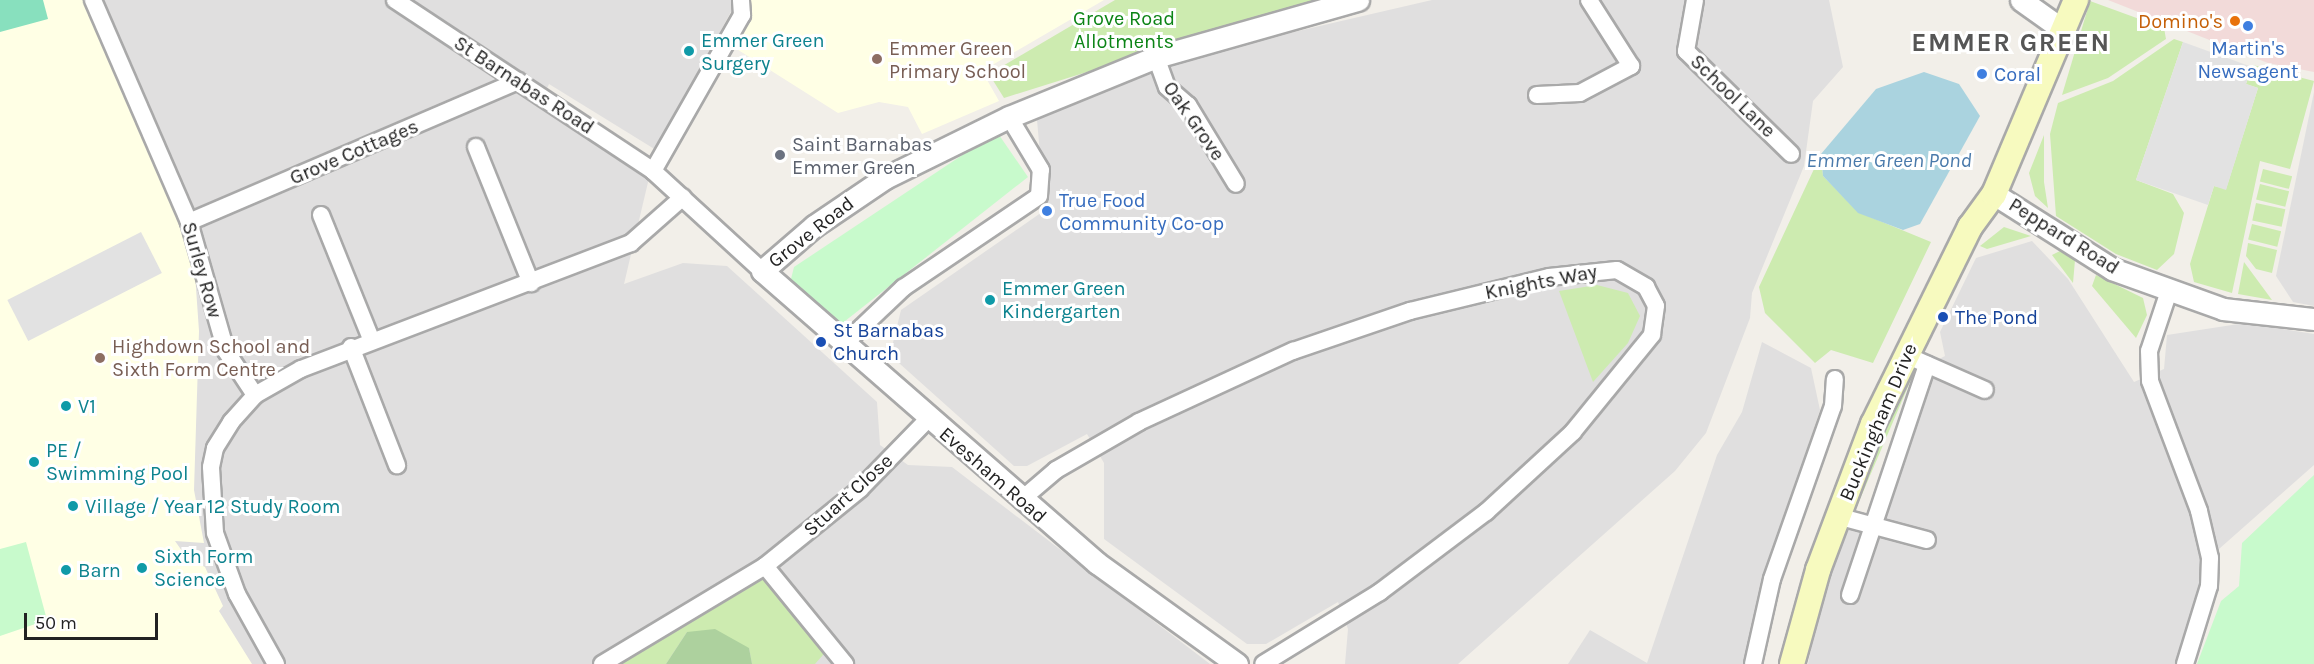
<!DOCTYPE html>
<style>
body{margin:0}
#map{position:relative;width:2314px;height:664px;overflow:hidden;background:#f2efe9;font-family:Karla,sans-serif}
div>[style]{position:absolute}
.residential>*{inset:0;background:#e0dfdf}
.commercial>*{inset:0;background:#f2dad9}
.education>*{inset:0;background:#ffffe5}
.grass>*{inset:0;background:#cdebb0;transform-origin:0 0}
.forest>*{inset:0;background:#add19e}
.park>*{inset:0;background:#c8facc}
.pitch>*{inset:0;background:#88e0be}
.parking>*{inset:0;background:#e2e2e2;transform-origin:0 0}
.water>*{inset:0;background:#aad3df}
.roads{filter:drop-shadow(2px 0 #a9a9a9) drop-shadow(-2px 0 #a9a9a9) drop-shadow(0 2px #a9a9a9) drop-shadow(0 -2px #a9a9a9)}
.minor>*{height:16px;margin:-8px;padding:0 8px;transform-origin:8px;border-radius:8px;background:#fff}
.tertiary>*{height:21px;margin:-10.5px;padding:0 10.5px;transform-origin:10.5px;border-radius:10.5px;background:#fff}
.secondary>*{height:24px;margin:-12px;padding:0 12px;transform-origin:12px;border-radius:12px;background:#f7fabf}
.dots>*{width:16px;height:16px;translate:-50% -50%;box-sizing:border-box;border:3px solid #fff;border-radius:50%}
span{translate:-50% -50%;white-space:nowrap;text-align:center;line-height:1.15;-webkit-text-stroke:6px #fff;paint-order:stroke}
.park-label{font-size:20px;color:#0c8416}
.food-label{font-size:20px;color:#c56008}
.right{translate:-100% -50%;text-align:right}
.culture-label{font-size:20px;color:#0d838f}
.left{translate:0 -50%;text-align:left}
.education-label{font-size:20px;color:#785e54}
.shop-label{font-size:20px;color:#366cbe}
.street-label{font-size:20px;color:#222}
.worship-label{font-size:20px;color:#5b616d}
.transit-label{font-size:20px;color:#164399}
.water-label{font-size:21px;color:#4a7aab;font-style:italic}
.district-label{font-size:26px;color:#555;font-weight:700;letter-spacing:1.5px}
.scale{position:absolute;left:24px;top:613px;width:134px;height:27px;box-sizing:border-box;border:3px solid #222;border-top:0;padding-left:8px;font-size:18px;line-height:21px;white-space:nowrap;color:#222;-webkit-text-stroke:4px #fff;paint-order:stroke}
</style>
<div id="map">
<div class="residential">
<i style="clip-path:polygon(0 0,732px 0,733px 8px,656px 150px,549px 84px,539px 105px,649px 178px,624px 284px,683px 263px,727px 266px,877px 402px,880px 445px,908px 465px,952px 467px,1210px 664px,0 664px)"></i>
<i style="clip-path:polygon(1432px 0,1829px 0,1843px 67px,1813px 101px,1804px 166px,1752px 293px,1750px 318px,1706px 433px,1675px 471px,1458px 664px,1345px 664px,1348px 629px,1338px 602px,1266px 644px,1247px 644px,1104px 539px,1104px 463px,1087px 434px,1027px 466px,1014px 466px,890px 355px,901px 310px,1045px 210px,1037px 120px,1182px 58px)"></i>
<i style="clip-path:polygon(2314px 92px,2314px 306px,2293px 302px,2276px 276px)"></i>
<i style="clip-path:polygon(2032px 241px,2068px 279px,2134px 382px,2164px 369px,2167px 335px,2245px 323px,2314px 334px,2314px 465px,2202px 564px,2188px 664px,1808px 664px,1826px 573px,1848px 523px,1865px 523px,1927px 365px,1945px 356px,1940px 332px,1976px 258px)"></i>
<i style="clip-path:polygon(1762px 342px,1811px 368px,1820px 410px,1764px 577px,1746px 664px,1568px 664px,1590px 630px,1647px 663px,1717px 455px,1742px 412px)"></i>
</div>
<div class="commercial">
<i style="clip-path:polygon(2108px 0,2314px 0,2314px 72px,2268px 63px)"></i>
</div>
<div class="education">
<i style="clip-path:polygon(0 0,88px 0,193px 245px,199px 331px,194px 490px,204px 543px,175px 541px,187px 558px,205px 567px,223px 606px,219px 611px,252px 664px,0 664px)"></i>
<i style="clip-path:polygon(748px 0,1104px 0,982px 71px,999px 101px,922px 134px,908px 107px,879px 102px,838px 113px,735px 48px)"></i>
</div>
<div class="grass">
<i style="clip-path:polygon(1115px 0,1317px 0,1004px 98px,989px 74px)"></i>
<i style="clip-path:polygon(2090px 1px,2164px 28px,2166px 39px,2108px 78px,2062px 95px)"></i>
<i style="clip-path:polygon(2174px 39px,2183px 42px,2136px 180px,2173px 194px,2184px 213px,2174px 254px,2157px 270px,2116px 254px,2056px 216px,2050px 134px,2058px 103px,2113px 81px)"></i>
<i style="clip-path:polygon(2253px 65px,2314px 81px,2290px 169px,2260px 161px,2232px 293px,2194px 282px,2190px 264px,2214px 186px,2226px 189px,2258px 88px,2246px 84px)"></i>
<i style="clip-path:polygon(2044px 135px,2044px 182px,2048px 208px,2035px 196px,2029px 173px)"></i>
<i style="clip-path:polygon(1821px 154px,1823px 176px,1858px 212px,1931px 242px,1873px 363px,1831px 350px,1815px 363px,1765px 313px,1759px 287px)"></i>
<i style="left:2263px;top:169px;width:30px;height:13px;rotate:14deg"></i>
<i style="left:2260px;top:184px;width:30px;height:16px;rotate:14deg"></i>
<i style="left:2256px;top:203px;width:30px;height:18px;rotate:12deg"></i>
<i style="left:2252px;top:224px;width:30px;height:16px;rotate:14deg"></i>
<i style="clip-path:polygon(2004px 227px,2031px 236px,1987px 249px,1980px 246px)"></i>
<i style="clip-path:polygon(2248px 243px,2277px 250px,2272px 273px,2256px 269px,2246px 256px)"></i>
<i style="clip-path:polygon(2062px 250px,2075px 260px,2073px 283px,2052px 255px)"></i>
<i style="clip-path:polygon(2244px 262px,2272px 300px,2238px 294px)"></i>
<i style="clip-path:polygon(2096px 275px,2143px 298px,2147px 315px,2136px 338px,2092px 286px)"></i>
<i style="clip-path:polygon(1597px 285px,1628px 293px,1640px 316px,1628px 343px,1593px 382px,1559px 291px)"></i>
<i style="clip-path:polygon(1916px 368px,1857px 506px,1853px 500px,1885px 422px)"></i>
<i style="clip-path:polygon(765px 566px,830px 647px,815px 664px,752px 664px,749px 648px,687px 632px,666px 664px,617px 664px)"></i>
</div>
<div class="forest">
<i style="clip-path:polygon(715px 629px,749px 648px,752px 664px,666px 664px,687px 632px)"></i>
</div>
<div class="park">
<i style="clip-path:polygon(997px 132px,1028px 177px,840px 325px,790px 283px,794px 267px)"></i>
<i style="clip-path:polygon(2314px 475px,2314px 664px,2197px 664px,2221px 601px,2239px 586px,2242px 543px)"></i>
<i style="clip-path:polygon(26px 542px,47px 620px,0 636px,0 549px)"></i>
</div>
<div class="pitch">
<i style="clip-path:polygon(0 0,43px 0,48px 19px,0 32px)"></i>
</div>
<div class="parking">
<i style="clip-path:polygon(2183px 42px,2252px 67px,2246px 84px,2258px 88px,2226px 190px,2214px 186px,2208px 205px,2136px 180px)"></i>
<i style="left:141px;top:232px;width:46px;height:150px;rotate:63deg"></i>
</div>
<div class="water">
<i style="clip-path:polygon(1924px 72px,1959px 84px,1980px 116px,1920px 224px,1903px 230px,1858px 213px,1823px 176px,1821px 154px,1876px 89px)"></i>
</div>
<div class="roads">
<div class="minor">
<i style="left:93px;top:0;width:242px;rotate:66.6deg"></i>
<i style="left:189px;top:222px;width:134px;rotate:74deg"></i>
<i style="left:226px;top:351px;width:53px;rotate:56.6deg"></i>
<i style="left:395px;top:0;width:310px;rotate:33.5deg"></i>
<i style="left:653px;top:171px;width:148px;rotate:42.5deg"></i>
<i style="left:1695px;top:0;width:52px;rotate:100deg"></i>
<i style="left:1686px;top:51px;width:147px;rotate:44.4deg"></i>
<i style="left:1156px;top:57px;width:32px;rotate:70deg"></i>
<i style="left:1167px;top:87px;width:28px;rotate:41deg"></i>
<i style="left:1188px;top:105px;width:92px;rotate:58.7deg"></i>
<i style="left:1537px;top:95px;width:43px;rotate:-2.7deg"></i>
<i style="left:1580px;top:93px;width:58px;rotate:-27.9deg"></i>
<i style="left:1631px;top:66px;width:78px;rotate:-122.5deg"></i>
<i style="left:476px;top:147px;width:147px;rotate:68deg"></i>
<i style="left:653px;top:171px;width:180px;rotate:-60.3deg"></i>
<i style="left:742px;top:15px;width:15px;rotate:-94deg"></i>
<i style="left:321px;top:215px;width:134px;rotate:68deg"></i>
<i style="left:189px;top:222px;width:358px;rotate:-23.2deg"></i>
<i style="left:2169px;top:291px;width:63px;rotate:108.4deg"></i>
<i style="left:2149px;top:351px;width:30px;rotate:88deg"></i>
<i style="left:2150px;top:381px;width:139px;rotate:69.3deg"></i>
<i style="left:2199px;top:511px;width:48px;rotate:76.8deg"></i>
<i style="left:2210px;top:558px;width:28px;rotate:92deg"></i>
<i style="left:2209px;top:586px;width:82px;rotate:107.1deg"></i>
<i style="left:843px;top:345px;width:83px;rotate:-43.5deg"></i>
<i style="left:903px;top:288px;width:164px;rotate:-34.1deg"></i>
<i style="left:1039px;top:196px;width:26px;rotate:-86deg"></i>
<i style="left:1041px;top:170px;width:62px;rotate:-121.1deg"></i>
<i style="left:351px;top:347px;width:127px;rotate:68.7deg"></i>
<i style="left:1917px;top:360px;width:74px;rotate:23.8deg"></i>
<i style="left:1021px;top:500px;width:46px;rotate:-40.6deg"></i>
<i style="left:1056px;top:470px;width:96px;rotate:-30deg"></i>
<i style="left:1139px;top:422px;width:170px;rotate:-24.8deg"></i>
<i style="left:1293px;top:351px;width:124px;rotate:-18.9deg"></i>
<i style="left:1410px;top:311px;width:143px;rotate:-13.7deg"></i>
<i style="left:1549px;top:277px;width:68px;rotate:-5.9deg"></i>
<i style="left:1617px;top:270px;width:34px;rotate:30deg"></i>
<i style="left:1646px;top:287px;width:21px;rotate:62deg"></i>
<i style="left:1656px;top:306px;width:29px;rotate:98deg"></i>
<i style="left:1652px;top:335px;width:125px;rotate:129.2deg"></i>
<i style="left:1573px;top:432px;width:118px;rotate:137.4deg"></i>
<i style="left:1486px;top:512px;width:133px;rotate:143deg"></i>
<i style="left:1380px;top:592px;width:137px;rotate:148.4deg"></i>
<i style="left:1837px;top:516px;width:93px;rotate:14.9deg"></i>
<i style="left:765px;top:566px;width:127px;rotate:50.8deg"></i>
<i style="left:1850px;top:595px;width:243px;rotate:-71.5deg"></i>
<i style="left:276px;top:664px;width:80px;rotate:-119.1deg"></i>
<i style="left:237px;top:594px;width:65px;rotate:-109.8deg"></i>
<i style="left:215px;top:533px;width:66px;rotate:-93.5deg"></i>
<i style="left:211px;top:467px;width:19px;rotate:-78deg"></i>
<i style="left:215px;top:448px;width:31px;rotate:-58deg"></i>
<i style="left:231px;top:422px;width:36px;rotate:-48deg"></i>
<i style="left:255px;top:395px;width:53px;rotate:-29.5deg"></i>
<i style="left:301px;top:369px;width:353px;rotate:-20.9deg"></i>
<i style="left:631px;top:243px;width:69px;rotate:-41.5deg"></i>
<i style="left:602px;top:664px;width:190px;rotate:-31deg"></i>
<i style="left:765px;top:566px;width:122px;rotate:-39deg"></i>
<i style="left:860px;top:489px;width:98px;rotate:-45.8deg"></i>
<i style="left:1753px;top:664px;width:87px;rotate:-77.4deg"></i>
<i style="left:1772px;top:579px;width:183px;rotate:-70.6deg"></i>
<i style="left:1833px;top:406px;width:27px;rotate:-86deg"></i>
</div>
<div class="tertiary">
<i style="left:2021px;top:0;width:52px;rotate:35.5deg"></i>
<i style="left:1994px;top:194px;width:140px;rotate:32.4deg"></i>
<i style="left:2112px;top:269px;width:118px;rotate:19.8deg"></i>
<i style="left:2223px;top:309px;width:92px;rotate:6.3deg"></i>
<i style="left:1237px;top:664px;width:173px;rotate:-144.2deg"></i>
<i style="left:1097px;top:563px;width:444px;rotate:-138.9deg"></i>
<i style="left:762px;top:271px;width:69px;rotate:-40.9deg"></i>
<i style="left:814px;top:226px;width:86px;rotate:-34.1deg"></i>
<i style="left:885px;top:178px;width:138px;rotate:-26.2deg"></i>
<i style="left:1009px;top:117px;width:159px;rotate:-22.2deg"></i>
<i style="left:1156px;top:57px;width:210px;rotate:-15.8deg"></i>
</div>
<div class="secondary">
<i style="left:1792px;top:664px;width:98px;rotate:-74.5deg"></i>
<i style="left:1818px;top:570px;width:156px;rotate:-69.4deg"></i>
<i style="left:1873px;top:424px;width:220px;rotate:-63.8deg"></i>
<i style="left:1970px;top:227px;width:41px;rotate:-54deg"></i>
<i style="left:1994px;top:194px;width:211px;rotate:-67.1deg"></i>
</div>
</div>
<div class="dots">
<i style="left:2235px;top:21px;background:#e8710a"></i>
<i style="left:2248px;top:26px;background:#3f7fe0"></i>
<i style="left:689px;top:51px;background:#0f9aa8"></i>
<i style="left:877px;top:59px;background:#8d6e63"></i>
<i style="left:1982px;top:74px;background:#3f7fe0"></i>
<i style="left:780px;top:155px;background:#6b7280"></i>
<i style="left:1047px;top:211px;background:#3f7fe0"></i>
<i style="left:990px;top:300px;background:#0f9aa8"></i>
<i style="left:1943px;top:317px;background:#1a4fb4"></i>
<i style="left:821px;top:342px;background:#1a4fb4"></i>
<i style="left:100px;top:358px;background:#8d6e63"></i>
<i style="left:66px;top:406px;background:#0f9aa8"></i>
<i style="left:34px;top:462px;background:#0f9aa8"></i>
<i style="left:73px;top:506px;background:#0f9aa8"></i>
<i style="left:142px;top:568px;background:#0f9aa8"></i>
<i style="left:66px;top:570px;background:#0f9aa8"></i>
</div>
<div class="park-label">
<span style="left:1124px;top:30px">Grove Road<br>Allotments</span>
</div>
<div class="food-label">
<span class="right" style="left:2223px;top:21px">Domino's</span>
</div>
<div class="culture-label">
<span class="left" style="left:701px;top:52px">Emmer Green<br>Surgery</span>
<span class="left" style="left:1002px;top:300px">Emmer Green<br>Kindergarten</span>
<span class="left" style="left:78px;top:406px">V1</span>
<span class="left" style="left:46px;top:462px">PE /<br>Swimming Pool</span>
<span class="left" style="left:85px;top:506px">Village / Year 12 Study Room</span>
<span class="left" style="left:154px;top:568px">Sixth Form<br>Science</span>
<span class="left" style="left:78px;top:570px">Barn</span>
</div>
<div class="education-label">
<span class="left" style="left:889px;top:60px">Emmer Green<br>Primary School</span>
<span class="left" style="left:112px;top:358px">Highdown School and<br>Sixth Form Centre</span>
</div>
<div class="shop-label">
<span style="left:2248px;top:60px">Martin's<br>Newsagent</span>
<span class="left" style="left:1994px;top:74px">Coral</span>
<span class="left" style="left:1059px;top:212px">True Food<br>Community Co-op</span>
</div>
<div class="street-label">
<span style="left:524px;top:85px;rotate:33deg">St Barnabas Road</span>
<span style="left:1733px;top:96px;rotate:44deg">School Lane</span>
<span style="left:1194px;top:121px;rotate:55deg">Oak Grove</span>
<span style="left:354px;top:152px;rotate:-23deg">Grove Cottages</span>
<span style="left:811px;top:232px;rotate:-38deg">Grove Road</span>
<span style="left:2064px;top:236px;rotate:32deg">Peppard Road</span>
<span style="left:202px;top:270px;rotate:74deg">Surley Row</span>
<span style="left:1541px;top:282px;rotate:-11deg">Knights Way</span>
<span style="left:1878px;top:422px;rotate:-67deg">Buckingham Drive</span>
<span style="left:993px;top:475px;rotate:41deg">Evesham Road</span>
<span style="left:848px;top:495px;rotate:-42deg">Stuart Close</span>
</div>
<div class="worship-label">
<span class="left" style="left:792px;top:156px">Saint Barnabas<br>Emmer Green</span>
</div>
<div class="transit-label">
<span class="left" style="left:1955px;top:317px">The Pond</span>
<span class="left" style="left:833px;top:342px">St Barnabas<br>Church</span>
</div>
<div class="water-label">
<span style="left:1889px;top:160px">Emmer Green Pond</span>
</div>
<div class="district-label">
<span style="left:2011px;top:43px">EMMER GREEN</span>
</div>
<div class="scale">50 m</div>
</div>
